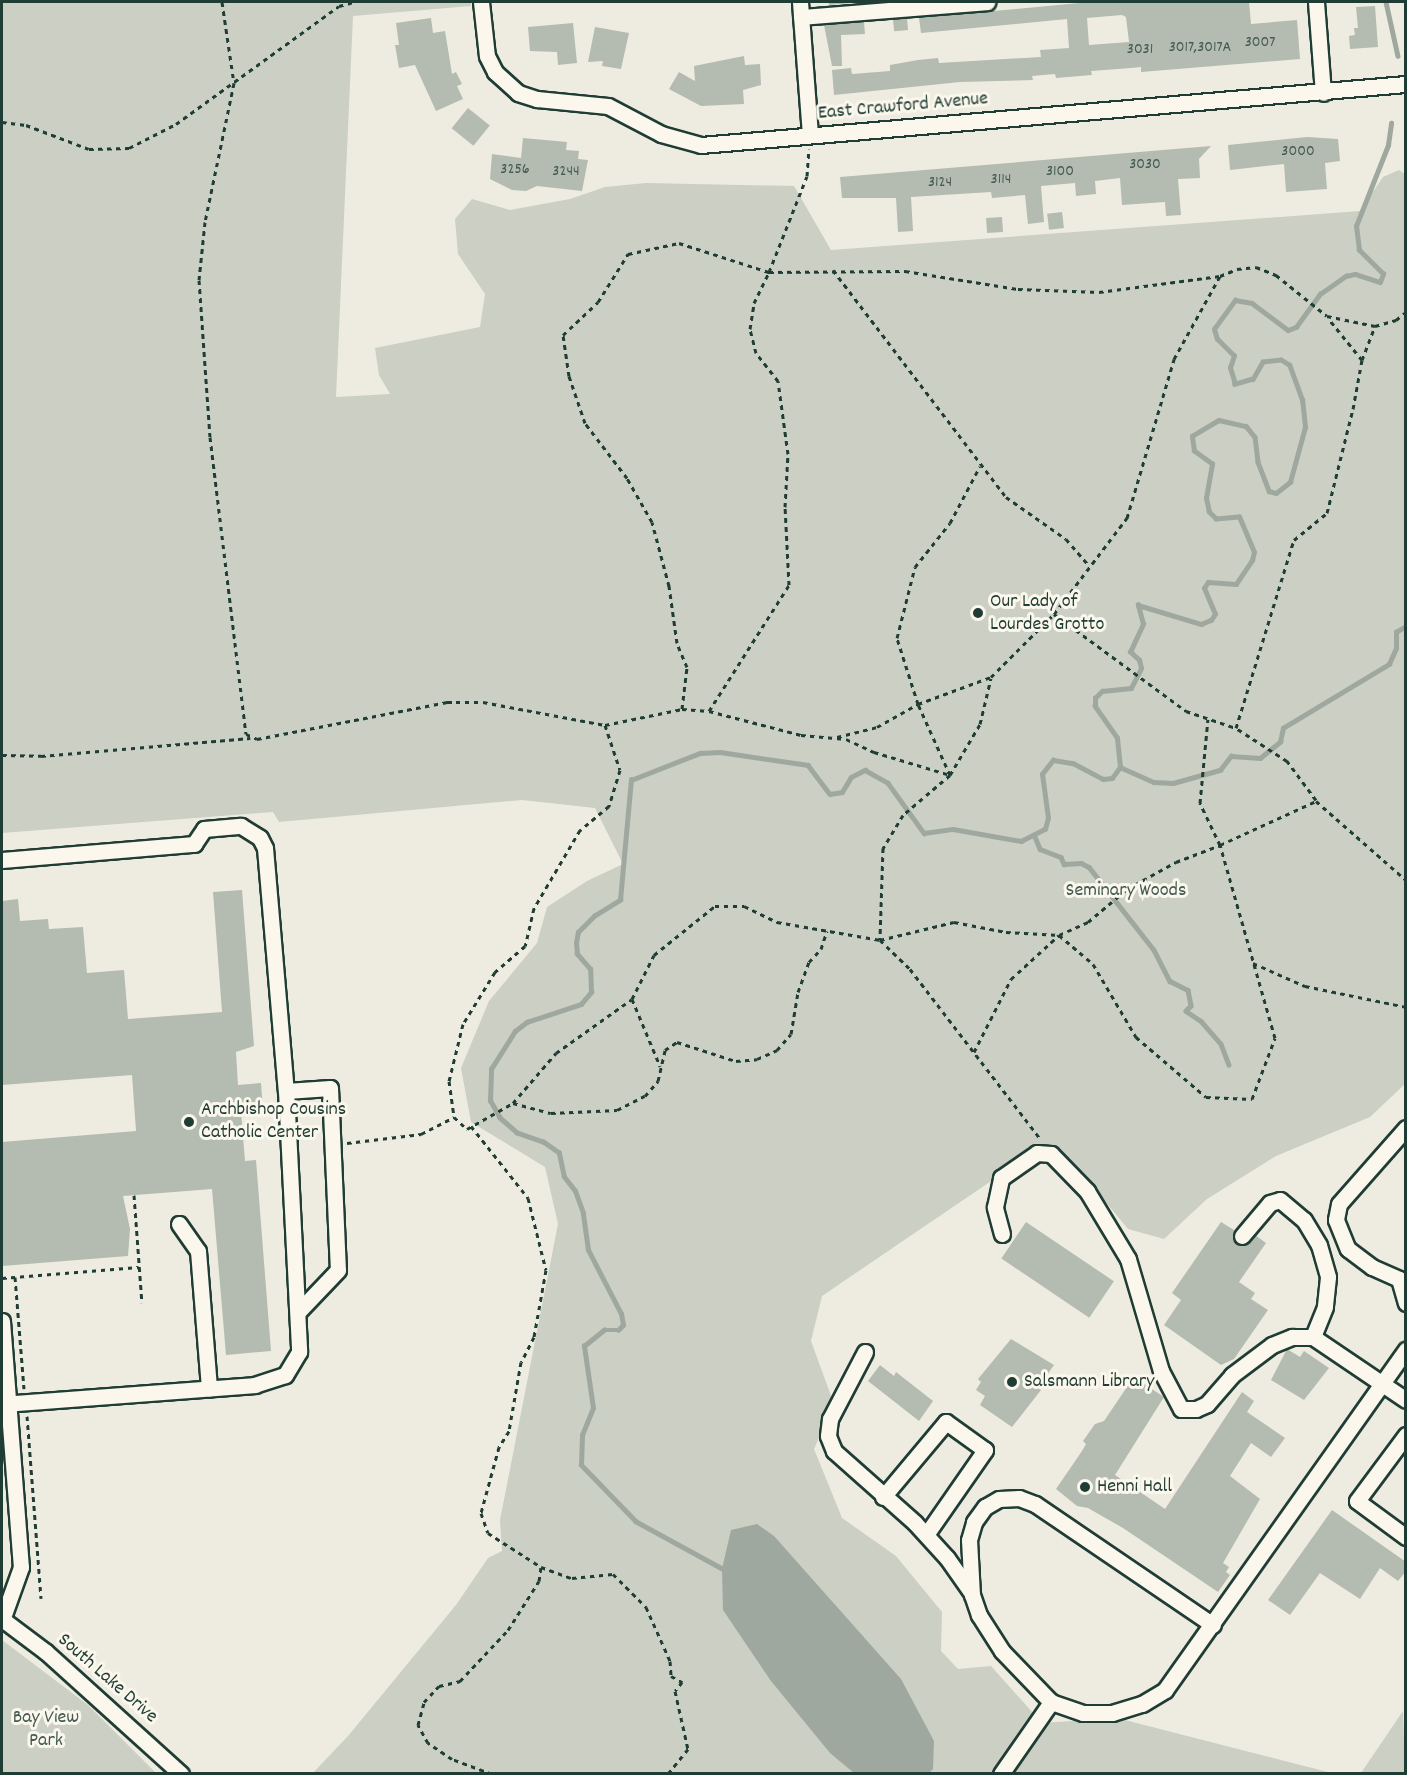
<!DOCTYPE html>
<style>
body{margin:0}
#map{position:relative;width:1407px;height:1775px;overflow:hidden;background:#eeece1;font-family:Dekko,sans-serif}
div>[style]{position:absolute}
.green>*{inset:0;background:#cbcfc4}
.water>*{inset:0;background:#9fa89f}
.stream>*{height:4.5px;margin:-2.25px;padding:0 2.25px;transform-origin:2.25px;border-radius:2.25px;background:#9fa89f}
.building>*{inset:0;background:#b4bbb0;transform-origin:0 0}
.path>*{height:3px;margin-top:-1.5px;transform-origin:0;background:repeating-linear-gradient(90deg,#1f3d34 0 4.5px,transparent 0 9px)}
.roads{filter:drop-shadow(2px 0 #1f3d34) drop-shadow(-2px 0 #1f3d34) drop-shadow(0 2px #1f3d34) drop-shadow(0 -2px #1f3d34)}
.minor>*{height:15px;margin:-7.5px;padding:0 7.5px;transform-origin:7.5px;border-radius:7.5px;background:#fbf7ec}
.dots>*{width:16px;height:16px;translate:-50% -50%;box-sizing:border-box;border:3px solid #fbf7ec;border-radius:50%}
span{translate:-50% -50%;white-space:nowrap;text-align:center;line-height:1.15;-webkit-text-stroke:6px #fbf7ec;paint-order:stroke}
.number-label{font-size:16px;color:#445c53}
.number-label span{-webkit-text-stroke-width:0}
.street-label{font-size:20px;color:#1f3d34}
.poi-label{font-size:20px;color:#1f3d34}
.left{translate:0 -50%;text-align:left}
.park-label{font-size:20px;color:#415a51}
.frame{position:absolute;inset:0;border:3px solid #1f3d34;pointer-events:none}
</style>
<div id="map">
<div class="green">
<i style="clip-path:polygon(2px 2px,471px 2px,471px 6px,353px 16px,336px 397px,390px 394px,379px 375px,375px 348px,480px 327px,485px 294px,458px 254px,455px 219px,472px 199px,510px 210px,570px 199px,605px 187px,646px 183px,794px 186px,831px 250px,1360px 211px,1383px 177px,1399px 170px,1405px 174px,1405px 1084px,1370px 1117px,1276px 1156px,1207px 1199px,1164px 1239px,1128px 1229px,1076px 1166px,1022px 1160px,822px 1296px,811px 1341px,834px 1404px,814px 1449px,842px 1518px,896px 1556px,942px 1612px,941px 1651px,958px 1669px,991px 1666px,1042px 1723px,1117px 1718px,1332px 1773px,313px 1773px,348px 1736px,456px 1605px,488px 1558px,502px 1551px,500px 1520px,558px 1224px,545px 1167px,471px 1122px,461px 1068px,489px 1001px,537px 943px,547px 907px,587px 881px,623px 864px,595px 808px,522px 800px,279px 822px,273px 812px,2px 833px)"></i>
<i style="clip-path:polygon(2px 1640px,88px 1705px,156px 1773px,2px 1773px)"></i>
<i style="clip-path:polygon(1403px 1711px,1405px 1773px,1361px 1773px)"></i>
</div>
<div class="water">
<i style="clip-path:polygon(757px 1524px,774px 1536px,901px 1679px,934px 1741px,933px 1769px,929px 1773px,854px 1773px,830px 1753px,771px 1681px,723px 1610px,722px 1569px,731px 1530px)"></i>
</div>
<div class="stream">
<i style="left:1386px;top:2px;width:55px;rotate:77.5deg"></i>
<i style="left:1120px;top:767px;width:37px;rotate:24deg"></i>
<i style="left:1154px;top:782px;width:19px;rotate:3deg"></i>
<i style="left:1173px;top:783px;width:49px;rotate:-15.5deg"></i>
<i style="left:1220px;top:770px;width:18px;rotate:-52deg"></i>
<i style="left:1231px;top:756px;width:29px;rotate:4deg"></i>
<i style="left:1260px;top:758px;width:26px;rotate:-39deg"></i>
<i style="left:1280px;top:742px;width:14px;rotate:-78deg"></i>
<i style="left:1283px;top:728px;width:124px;rotate:-31.1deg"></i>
<i style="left:1389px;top:664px;width:17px;rotate:-66deg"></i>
<i style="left:1396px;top:648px;width:16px;rotate:-90deg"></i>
<i style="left:1396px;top:632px;width:12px;rotate:-31deg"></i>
<i style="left:1035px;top:837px;width:13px;rotate:67deg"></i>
<i style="left:1040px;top:849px;width:22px;rotate:21deg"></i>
<i style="left:1061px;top:857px;width:8px;rotate:67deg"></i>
<i style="left:1064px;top:864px;width:17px;rotate:-3deg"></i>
<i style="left:1081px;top:863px;width:9px;rotate:27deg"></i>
<i style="left:1089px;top:867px;width:105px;rotate:51.9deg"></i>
<i style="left:1154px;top:950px;width:35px;rotate:63deg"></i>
<i style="left:1170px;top:981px;width:20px;rotate:27deg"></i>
<i style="left:1188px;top:990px;width:16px;rotate:79deg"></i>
<i style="left:1191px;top:1006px;width:7px;rotate:135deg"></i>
<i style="left:1186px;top:1011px;width:18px;rotate:34deg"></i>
<i style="left:1201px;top:1021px;width:30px;rotate:49deg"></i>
<i style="left:1221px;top:1044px;width:22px;rotate:69deg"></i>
<i style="left:722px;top:1569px;width:98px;rotate:-151.3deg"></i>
<i style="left:636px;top:1522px;width:79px;rotate:-134deg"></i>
<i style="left:581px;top:1465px;width:30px;rotate:-88deg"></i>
<i style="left:582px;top:1435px;width:29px;rotate:-68deg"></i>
<i style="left:593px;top:1408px;width:63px;rotate:-98.3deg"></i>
<i style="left:584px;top:1346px;width:26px;rotate:-39deg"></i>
<i style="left:604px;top:1330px;width:14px"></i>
<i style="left:618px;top:1330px;width:7px;rotate:-45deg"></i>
<i style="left:623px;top:1325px;width:11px;rotate:-100deg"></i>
<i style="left:621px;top:1314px;width:72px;rotate:-117.3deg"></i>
<i style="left:588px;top:1250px;width:37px;rotate:-98deg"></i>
<i style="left:583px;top:1213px;width:23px;rotate:-110deg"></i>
<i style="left:575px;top:1191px;width:18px;rotate:-128deg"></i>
<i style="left:564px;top:1177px;width:25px;rotate:-102deg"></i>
<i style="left:559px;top:1153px;width:19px;rotate:-145deg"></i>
<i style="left:543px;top:1142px;width:28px;rotate:-161deg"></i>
<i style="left:517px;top:1133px;width:23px;rotate:-139deg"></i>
<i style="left:500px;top:1118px;width:20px;rotate:-120deg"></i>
<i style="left:490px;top:1101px;width:32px;rotate:-88deg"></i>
<i style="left:491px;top:1069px;width:45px;rotate:-57.7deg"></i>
<i style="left:515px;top:1031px;width:15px;rotate:-37deg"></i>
<i style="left:527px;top:1022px;width:57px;rotate:-18.4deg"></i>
<i style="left:581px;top:1004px;width:16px;rotate:-50deg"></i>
<i style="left:591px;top:992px;width:23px;rotate:-92deg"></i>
<i style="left:590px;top:969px;width:20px;rotate:-131deg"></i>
<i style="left:577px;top:954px;width:11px;rotate:-95deg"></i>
<i style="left:576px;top:943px;width:11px;rotate:-80deg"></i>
<i style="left:578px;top:932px;width:23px;rotate:-45deg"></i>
<i style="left:594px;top:916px;width:31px;rotate:-32deg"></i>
<i style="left:620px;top:900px;width:121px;rotate:-84.8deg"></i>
<i style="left:631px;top:780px;width:74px;rotate:-21.4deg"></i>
<i style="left:700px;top:753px;width:20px;rotate:-3deg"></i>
<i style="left:720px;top:752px;width:89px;rotate:8.4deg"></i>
<i style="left:808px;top:765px;width:36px;rotate:53deg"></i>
<i style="left:830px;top:794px;width:12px;rotate:-9deg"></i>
<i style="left:842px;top:792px;width:17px;rotate:-59deg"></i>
<i style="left:851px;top:777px;width:16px;rotate:-27deg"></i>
<i style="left:865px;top:770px;width:26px;rotate:29deg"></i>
<i style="left:888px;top:783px;width:62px;rotate:54.2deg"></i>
<i style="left:924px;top:833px;width:29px;rotate:-8deg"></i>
<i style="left:953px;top:829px;width:69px;rotate:10deg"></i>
<i style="left:1021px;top:841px;width:27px;rotate:-27deg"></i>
<i style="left:1045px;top:829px;width:11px;rotate:-75deg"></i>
<i style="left:1048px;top:818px;width:44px;rotate:-97.8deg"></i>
<i style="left:1042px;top:774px;width:18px;rotate:-52deg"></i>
<i style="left:1053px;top:760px;width:20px;rotate:9deg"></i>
<i style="left:1073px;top:763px;width:34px;rotate:28deg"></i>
<i style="left:1103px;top:779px;width:9px;rotate:-6deg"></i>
<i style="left:1112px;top:778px;width:14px;rotate:-54deg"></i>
<i style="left:1120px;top:767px;width:29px;rotate:-96deg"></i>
<i style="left:1117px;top:738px;width:39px;rotate:-125deg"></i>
<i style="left:1095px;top:706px;width:8px;rotate:-90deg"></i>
<i style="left:1095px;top:698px;width:10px;rotate:-45deg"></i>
<i style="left:1102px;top:691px;width:29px;rotate:-6deg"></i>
<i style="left:1131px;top:688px;width:22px;rotate:-63deg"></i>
<i style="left:1141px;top:668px;width:8px;rotate:-104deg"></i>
<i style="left:1139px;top:660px;width:12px;rotate:-138deg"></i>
<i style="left:1130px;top:652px;width:31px;rotate:-65deg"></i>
<i style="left:1143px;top:624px;width:20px;rotate:-105deg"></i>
<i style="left:1138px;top:605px;width:66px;rotate:16.8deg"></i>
<i style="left:1201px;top:624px;width:11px;rotate:-22deg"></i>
<i style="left:1211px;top:620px;width:7px;rotate:-56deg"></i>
<i style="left:1215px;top:614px;width:28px;rotate:-113deg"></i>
<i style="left:1204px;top:588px;width:7px;rotate:-56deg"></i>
<i style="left:1208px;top:582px;width:28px;rotate:4deg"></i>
<i style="left:1236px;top:584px;width:29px;rotate:-56deg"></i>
<i style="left:1252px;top:560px;width:8px;rotate:-76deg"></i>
<i style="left:1254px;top:552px;width:38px;rotate:-113deg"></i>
<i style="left:1239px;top:517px;width:23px;rotate:175deg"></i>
<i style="left:1216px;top:519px;width:10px;rotate:-135deg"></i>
<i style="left:1209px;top:512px;width:14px;rotate:-102deg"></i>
<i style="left:1206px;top:498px;width:35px;rotate:-80deg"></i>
<i style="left:1212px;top:464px;width:22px;rotate:-144deg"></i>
<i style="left:1194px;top:451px;width:15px;rotate:-98deg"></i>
<i style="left:1192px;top:436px;width:31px;rotate:-31deg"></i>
<i style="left:1219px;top:420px;width:28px;rotate:13deg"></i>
<i style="left:1246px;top:426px;width:14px;rotate:51deg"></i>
<i style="left:1255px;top:437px;width:25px;rotate:83deg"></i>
<i style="left:1258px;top:462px;width:31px;rotate:69deg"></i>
<i style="left:1269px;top:491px;width:7px;rotate:16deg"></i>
<i style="left:1276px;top:493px;width:18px;rotate:-38deg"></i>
<i style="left:1290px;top:482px;width:57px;rotate:-74.7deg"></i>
<i style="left:1305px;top:427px;width:27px;rotate:-96deg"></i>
<i style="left:1302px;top:400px;width:37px;rotate:-110deg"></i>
<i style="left:1289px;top:365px;width:9px;rotate:-148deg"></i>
<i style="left:1281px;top:360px;width:18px;rotate:174deg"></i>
<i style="left:1263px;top:362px;width:20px;rotate:120deg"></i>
<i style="left:1253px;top:379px;width:19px;rotate:164deg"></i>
<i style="left:1235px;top:384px;width:17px;rotate:-107deg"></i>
<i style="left:1230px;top:368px;width:13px;rotate:-72deg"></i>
<i style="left:1234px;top:356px;width:24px;rotate:-135deg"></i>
<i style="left:1217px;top:339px;width:10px;rotate:-107deg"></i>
<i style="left:1214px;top:329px;width:36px;rotate:-54deg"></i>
<i style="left:1235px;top:300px;width:17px;rotate:10deg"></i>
<i style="left:1252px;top:303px;width:45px;rotate:36.9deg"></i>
<i style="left:1288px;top:330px;width:9px;rotate:-21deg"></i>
<i style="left:1296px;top:327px;width:41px;rotate:-54deg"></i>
<i style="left:1320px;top:294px;width:32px;rotate:-35deg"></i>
<i style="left:1346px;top:276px;width:9px;rotate:-13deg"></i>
<i style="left:1355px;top:274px;width:26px;rotate:18deg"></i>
<i style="left:1380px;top:282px;width:9px;rotate:-69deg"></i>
<i style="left:1383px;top:274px;width:34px;rotate:-135deg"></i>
<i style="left:1359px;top:250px;width:24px;rotate:-97deg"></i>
<i style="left:1356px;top:226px;width:87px;rotate:-68.4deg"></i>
<i style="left:1388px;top:145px;width:22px;rotate:-82deg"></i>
</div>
<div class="building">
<i style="clip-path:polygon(829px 2px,863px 2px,829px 5px)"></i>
<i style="clip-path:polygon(evenodd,1090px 2px,1249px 2px,1251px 24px,1297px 20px,1300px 59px,1141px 72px,1141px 67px,1131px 68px,1091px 71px,1092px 75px,1056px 78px,1055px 74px,1032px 76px,1033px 80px,960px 82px,834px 95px,832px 70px,851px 68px,852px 74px,890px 71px,890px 65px,918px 60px,938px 58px,939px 63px,1041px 57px,1040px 50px,1069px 48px,1067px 19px,921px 33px,919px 18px,1090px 2px,1122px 15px,1126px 17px,1129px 42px,1089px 45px,1087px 18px,1122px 15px)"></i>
<i style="clip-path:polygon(1375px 6px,1378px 47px,1350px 49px,1349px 36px,1355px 35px,1354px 28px,1358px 28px,1356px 7px)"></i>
<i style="clip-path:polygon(431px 18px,433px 33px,445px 31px,452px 74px,456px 72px,462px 84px,457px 86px,463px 99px,436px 111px,415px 65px,399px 68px,395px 45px,399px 45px,396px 23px)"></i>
<i style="left:907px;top:18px;width:12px;height:14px;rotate:85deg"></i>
<i style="clip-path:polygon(864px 22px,865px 34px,841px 35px,842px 66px,832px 66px,824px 25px)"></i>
<i style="clip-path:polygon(573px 23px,577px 63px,558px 65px,557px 52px,530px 51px,528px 27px)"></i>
<i style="clip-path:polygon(595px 27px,629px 33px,621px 69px,602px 66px,603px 61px,588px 62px)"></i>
<i style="clip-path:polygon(744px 56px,745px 65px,760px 64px,761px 85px,743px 90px,744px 104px,701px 106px,669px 89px,679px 72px,695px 81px,694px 66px)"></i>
<i style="left:468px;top:108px;width:28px;height:26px;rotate:39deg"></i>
<i style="clip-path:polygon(1307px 137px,1338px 139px,1340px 161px,1325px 163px,1327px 189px,1286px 192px,1284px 164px,1230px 170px,1228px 145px)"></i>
<i style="clip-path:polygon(523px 138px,567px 142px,566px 150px,579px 151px,578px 159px,588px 160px,582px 191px,537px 186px,526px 191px,512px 190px,490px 179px,492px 154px,521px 158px)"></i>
<i style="clip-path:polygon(1211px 146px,1199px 159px,1200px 178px,1178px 179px,1181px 215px,1166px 216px,1165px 202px,1122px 205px,1120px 178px,1095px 181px,1096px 194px,1076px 196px,1075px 183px,1041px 186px,1044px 222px,1028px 224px,1025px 195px,992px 198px,991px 192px,911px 197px,913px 231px,898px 232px,896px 198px,842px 198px,840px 177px)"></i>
<i style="left:1062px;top:212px;width:16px;height:15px;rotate:83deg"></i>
<i style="left:1002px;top:217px;width:15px;height:16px;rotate:86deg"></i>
<i style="clip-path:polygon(242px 890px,254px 1046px,236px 1052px,238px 1085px,261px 1083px,263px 1110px,241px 1112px,245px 1161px,256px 1160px,271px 1351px,226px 1355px,212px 1189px,123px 1196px,130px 1229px,128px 1256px,2px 1266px,2px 1142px,136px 1131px,132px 1075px,2px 1085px,2px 901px,18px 899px,20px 921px,48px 919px,49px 929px,83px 927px,87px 973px,124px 970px,128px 1019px,222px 1012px,213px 892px)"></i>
<i style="left:1026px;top:1222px;width:106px;height:44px;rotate:34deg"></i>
<i style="clip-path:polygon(1221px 1222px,1234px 1230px,1233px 1240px,1240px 1245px,1255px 1235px,1266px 1243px,1239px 1282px,1255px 1293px,1251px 1299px,1268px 1310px,1234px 1359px,1221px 1365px,1164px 1325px,1181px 1300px,1172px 1293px)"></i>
<i style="clip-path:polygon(1011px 1339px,1054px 1365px,1038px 1388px,1041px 1390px,1012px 1427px,980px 1405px,985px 1396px,976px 1390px,981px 1382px,978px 1379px)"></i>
<i style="clip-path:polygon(1287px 1349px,1300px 1357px,1304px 1351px,1329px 1368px,1304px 1400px,1271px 1380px)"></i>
<i style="clip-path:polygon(880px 1365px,894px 1376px,896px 1372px,933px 1401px,919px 1421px,868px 1381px)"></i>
<i style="clip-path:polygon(1138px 1380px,1164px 1397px,1115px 1475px,1165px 1509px,1242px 1392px,1254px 1401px,1247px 1412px,1285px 1438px,1271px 1457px,1251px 1443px,1230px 1476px,1260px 1499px,1223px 1563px,1229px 1567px,1226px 1572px,1230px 1575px,1218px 1592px,1123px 1528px,1088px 1508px,1077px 1506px,1056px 1489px,1082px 1451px,1086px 1444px,1083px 1441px,1095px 1424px,1104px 1421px,1129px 1384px,1133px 1387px)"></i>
<i style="clip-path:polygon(1332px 1510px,1406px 1562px,1406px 1571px,1398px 1581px,1380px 1568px,1360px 1599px,1320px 1573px,1290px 1615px,1268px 1600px)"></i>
</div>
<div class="path">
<i style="left:222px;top:2px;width:82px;rotate:81.6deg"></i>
<i style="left:234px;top:83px;width:142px;rotate:101.8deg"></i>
<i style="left:205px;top:222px;width:58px;rotate:95.9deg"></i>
<i style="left:199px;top:280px;width:157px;rotate:86deg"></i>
<i style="left:210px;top:437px;width:299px;rotate:83.1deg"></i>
<i style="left:246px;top:734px;width:12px;rotate:24deg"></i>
<i style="left:257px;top:739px;width:194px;rotate:-11deg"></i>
<i style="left:447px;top:702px;width:36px"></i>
<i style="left:483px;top:702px;width:124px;rotate:10.7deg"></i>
<i style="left:605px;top:725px;width:47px;rotate:71.6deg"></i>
<i style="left:620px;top:770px;width:38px;rotate:107deg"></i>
<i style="left:609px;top:806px;width:38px;rotate:140deg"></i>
<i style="left:580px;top:830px;width:91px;rotate:120.5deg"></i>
<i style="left:534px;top:908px;width:39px;rotate:103deg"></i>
<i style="left:525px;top:946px;width:40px;rotate:139deg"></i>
<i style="left:495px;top:972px;width:61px;rotate:121.6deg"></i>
<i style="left:463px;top:1024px;width:59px;rotate:103.8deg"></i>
<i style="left:449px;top:1081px;width:36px;rotate:82deg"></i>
<i style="left:454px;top:1117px;width:18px;rotate:43deg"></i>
<i style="left:467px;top:1129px;width:53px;rotate:-29.5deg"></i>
<i style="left:513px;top:1103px;width:66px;rotate:-49.3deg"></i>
<i style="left:556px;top:1053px;width:93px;rotate:-35.4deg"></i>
<i style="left:632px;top:999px;width:49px;rotate:-63.4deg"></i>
<i style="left:654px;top:955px;width:78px;rotate:-38.8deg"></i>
<i style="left:715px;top:906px;width:29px"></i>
<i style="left:744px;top:906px;width:37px;rotate:26deg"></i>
<i style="left:777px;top:922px;width:105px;rotate:9.9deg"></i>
<i style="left:880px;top:940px;width:76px;rotate:-13.7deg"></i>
<i style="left:954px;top:922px;width:53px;rotate:10.9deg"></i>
<i style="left:1006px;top:932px;width:53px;rotate:3.2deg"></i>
<i style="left:1059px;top:935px;width:32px;rotate:-24deg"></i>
<i style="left:1088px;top:922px;width:51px;rotate:-40.2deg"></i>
<i style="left:1127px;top:889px;width:56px;rotate:-28.9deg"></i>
<i style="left:1176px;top:862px;width:47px;rotate:-21.1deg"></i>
<i style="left:1220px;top:845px;width:47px;rotate:-115.5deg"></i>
<i style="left:1200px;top:803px;width:84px;rotate:-84.6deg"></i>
<i style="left:2px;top:122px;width:24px;rotate:7deg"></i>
<i style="left:26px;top:125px;width:67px;rotate:20.9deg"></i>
<i style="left:89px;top:149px;width:40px;rotate:-1.4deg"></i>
<i style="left:129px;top:148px;width:53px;rotate:-27.1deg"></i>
<i style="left:176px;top:124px;width:201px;rotate:-35.9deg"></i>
<i style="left:339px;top:6px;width:16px;rotate:-15deg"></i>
<i style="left:833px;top:270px;width:285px;rotate:52.7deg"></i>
<i style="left:1006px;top:497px;width:73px;rotate:35deg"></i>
<i style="left:1066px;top:539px;width:35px;rotate:49deg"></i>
<i style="left:1362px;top:360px;width:36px;rotate:-69deg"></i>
<i style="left:1054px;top:614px;width:164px;rotate:36.3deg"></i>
<i style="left:1186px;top:711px;width:53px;rotate:18.8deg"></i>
<i style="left:682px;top:709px;width:42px;rotate:-83.2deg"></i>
<i style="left:687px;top:667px;width:26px;rotate:-113deg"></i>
<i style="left:677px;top:643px;width:58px;rotate:-98deg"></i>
<i style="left:669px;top:586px;width:66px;rotate:-104.9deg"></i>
<i style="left:652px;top:522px;width:51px;rotate:-119.6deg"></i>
<i style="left:627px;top:478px;width:69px;rotate:-127.4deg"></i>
<i style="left:585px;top:423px;width:50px;rotate:-108.8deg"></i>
<i style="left:569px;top:376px;width:41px;rotate:-98.3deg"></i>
<i style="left:563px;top:335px;width:48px;rotate:-43.3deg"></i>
<i style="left:598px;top:302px;width:57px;rotate:-58deg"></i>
<i style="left:628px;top:254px;width:52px;rotate:-12.2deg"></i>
<i style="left:679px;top:243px;width:95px;rotate:17.9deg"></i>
<i style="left:769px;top:272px;width:103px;rotate:-68.4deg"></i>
<i style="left:807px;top:176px;width:27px;rotate:-86deg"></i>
<i style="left:709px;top:711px;width:149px;rotate:-57.6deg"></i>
<i style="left:789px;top:585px;width:78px;rotate:-92.9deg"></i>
<i style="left:785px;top:507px;width:53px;rotate:-86.8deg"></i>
<i style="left:788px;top:454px;width:74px;rotate:-97.8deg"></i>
<i style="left:778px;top:381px;width:36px;rotate:-128deg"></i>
<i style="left:756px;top:353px;width:25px;rotate:-104deg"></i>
<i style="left:750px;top:329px;width:26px;rotate:-81deg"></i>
<i style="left:754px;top:303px;width:34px;rotate:-64deg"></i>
<i style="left:769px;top:272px;width:136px;rotate:-0.4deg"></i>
<i style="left:905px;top:271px;width:114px;rotate:9.1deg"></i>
<i style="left:1018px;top:289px;width:81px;rotate:2.1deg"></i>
<i style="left:1099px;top:292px;width:122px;rotate:-7.5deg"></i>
<i style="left:1220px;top:276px;width:18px;rotate:-22deg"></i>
<i style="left:1237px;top:269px;width:19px;rotate:-6deg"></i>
<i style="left:1256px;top:267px;width:22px;rotate:22deg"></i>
<i style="left:1276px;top:275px;width:65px;rotate:38.8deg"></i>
<i style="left:1327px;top:316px;width:49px;rotate:11.8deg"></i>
<i style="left:1375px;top:326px;width:22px;rotate:-16deg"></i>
<i style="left:1396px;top:320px;width:13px;rotate:-39deg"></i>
<i style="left:605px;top:725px;width:79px;rotate:-11.7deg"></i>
<i style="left:682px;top:709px;width:27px;rotate:4deg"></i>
<i style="left:709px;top:711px;width:95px;rotate:14.6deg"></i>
<i style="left:801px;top:735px;width:45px;rotate:5.1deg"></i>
<i style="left:846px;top:739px;width:31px;rotate:25deg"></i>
<i style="left:874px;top:752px;width:79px;rotate:16.8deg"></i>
<i style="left:950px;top:775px;width:62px;rotate:139.6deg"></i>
<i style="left:903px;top:815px;width:39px;rotate:121deg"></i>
<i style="left:883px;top:848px;width:92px;rotate:91.9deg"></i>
<i style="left:880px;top:940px;width:42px;rotate:44deg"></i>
<i style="left:910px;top:969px;width:215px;rotate:52.5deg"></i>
<i style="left:837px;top:737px;width:41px;rotate:-14deg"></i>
<i style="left:877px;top:727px;width:47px;rotate:-29.3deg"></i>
<i style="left:918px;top:704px;width:78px;rotate:-20.3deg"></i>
<i style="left:991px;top:677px;width:89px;rotate:-45deg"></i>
<i style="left:1054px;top:614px;width:121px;rotate:-52.8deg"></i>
<i style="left:1127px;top:518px;width:166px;rotate:-73.5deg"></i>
<i style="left:1174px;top:359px;width:95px;rotate:-61deg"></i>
<i style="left:2px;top:755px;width:39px;rotate:1deg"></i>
<i style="left:41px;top:756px;width:210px;rotate:-4.9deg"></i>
<i style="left:950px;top:775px;width:78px;rotate:-114.3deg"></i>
<i style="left:918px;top:704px;width:69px;rotate:-107.7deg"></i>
<i style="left:897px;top:638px;width:73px;rotate:-75.8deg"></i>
<i style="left:915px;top:567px;width:56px;rotate:-51.5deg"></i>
<i style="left:950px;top:523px;width:64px;rotate:-62.2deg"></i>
<i style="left:950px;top:775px;width:59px;rotate:-59.5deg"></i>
<i style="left:980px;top:724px;width:47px;rotate:-76.6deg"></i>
<i style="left:1316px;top:800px;width:49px;rotate:-126.6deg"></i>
<i style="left:1287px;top:761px;width:61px;rotate:-147.1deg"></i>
<i style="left:1236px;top:728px;width:197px;rotate:-72.9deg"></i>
<i style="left:1294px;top:540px;width:43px;rotate:-39.3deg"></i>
<i style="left:1327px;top:513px;width:107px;rotate:-76deg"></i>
<i style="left:1353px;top:409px;width:50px;rotate:-79.6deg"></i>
<i style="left:1362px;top:360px;width:54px;rotate:-129deg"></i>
<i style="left:1253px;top:963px;width:57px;rotate:23.9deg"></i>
<i style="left:1305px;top:986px;width:103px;rotate:11.7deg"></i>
<i style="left:632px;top:999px;width:73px;rotate:67.3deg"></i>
<i style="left:974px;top:1052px;width:82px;rotate:-63.1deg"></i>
<i style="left:1011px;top:979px;width:65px;rotate:-42.5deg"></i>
<i style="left:1059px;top:935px;width:45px;rotate:40.5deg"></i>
<i style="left:1093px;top:964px;width:85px;rotate:59.5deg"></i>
<i style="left:1136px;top:1037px;width:92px;rotate:40.6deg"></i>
<i style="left:1206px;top:1097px;width:46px;rotate:2.5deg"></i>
<i style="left:1252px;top:1099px;width:65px;rotate:-69.3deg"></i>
<i style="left:1275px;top:1038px;width:201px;rotate:-105.9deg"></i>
<i style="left:1220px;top:845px;width:106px;rotate:-24.6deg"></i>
<i style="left:1316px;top:801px;width:120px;rotate:41.3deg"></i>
<i style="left:513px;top:1103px;width:39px;rotate:15deg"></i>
<i style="left:551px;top:1113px;width:66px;rotate:-2.6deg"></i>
<i style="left:617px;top:1110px;width:31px;rotate:-27deg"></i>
<i style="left:645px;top:1096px;width:20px;rotate:-49deg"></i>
<i style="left:658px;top:1081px;width:32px;rotate:-77deg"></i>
<i style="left:665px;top:1050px;width:14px;rotate:-34deg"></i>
<i style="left:677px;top:1042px;width:62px;rotate:17.9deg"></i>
<i style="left:736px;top:1061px;width:21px;rotate:-5deg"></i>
<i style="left:757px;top:1059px;width:22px;rotate:-24deg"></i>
<i style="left:777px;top:1050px;width:21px;rotate:-49deg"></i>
<i style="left:791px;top:1034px;width:43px;rotate:-80.5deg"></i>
<i style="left:798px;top:992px;width:32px;rotate:-70deg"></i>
<i style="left:809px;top:962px;width:18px;rotate:-47deg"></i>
<i style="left:821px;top:949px;width:19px;rotate:-72deg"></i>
<i style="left:471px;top:1126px;width:92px;rotate:51.6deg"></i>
<i style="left:528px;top:1198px;width:74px;rotate:76deg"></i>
<i style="left:546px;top:1270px;width:68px;rotate:100.2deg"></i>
<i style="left:534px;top:1337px;width:28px;rotate:117deg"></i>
<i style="left:521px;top:1362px;width:70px;rotate:99.9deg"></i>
<i style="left:509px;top:1431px;width:19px;rotate:122deg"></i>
<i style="left:499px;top:1447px;width:68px;rotate:105.3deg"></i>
<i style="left:481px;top:1513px;width:21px;rotate:71deg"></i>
<i style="left:488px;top:1533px;width:63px;rotate:32.7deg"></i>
<i style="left:541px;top:1567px;width:33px;rotate:20deg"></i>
<i style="left:572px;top:1578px;width:41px;rotate:-5.6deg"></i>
<i style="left:613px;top:1574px;width:47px;rotate:45deg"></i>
<i style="left:646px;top:1607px;width:59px;rotate:66deg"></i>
<i style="left:670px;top:1661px;width:15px;rotate:86deg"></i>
<i style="left:671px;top:1676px;width:13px;rotate:29deg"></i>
<i style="left:682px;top:1682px;width:11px;rotate:128deg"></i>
<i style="left:675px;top:1691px;width:59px;rotate:77.4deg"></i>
<i style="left:688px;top:1749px;width:32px;rotate:129deg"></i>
<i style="left:347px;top:1143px;width:75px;rotate:-6.9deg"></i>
<i style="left:421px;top:1134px;width:37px;rotate:-27deg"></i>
<i style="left:134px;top:1195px;width:108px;rotate:85.8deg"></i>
<i style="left:15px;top:1277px;width:112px;rotate:85.4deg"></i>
<i style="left:2px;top:1278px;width:137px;rotate:-4.6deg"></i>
<i style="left:27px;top:1416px;width:183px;rotate:85.6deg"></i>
<i style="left:492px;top:1774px;width:43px;rotate:-159.4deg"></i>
<i style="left:452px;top:1759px;width:29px;rotate:-146deg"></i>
<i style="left:428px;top:1743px;width:21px;rotate:-119deg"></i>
<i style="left:418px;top:1725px;width:24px;rotate:-75deg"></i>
<i style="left:424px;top:1702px;width:22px;rotate:-47deg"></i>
<i style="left:439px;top:1686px;width:22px;rotate:-13deg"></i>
<i style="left:460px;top:1681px;width:70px;rotate:-46.7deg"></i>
<i style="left:508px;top:1630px;width:58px;rotate:-57.7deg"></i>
<i style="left:539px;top:1581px;width:14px;rotate:-82deg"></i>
</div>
<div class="roads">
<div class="minor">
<i style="left:481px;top:2px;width:54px;rotate:83.7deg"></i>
<i style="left:487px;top:56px;width:18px;rotate:63deg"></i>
<i style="left:495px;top:72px;width:31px;rotate:42deg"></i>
<i style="left:518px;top:93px;width:20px;rotate:18deg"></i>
<i style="left:537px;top:99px;width:71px;rotate:5.6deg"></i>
<i style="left:608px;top:106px;width:60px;rotate:27.8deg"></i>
<i style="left:661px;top:134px;width:41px;rotate:15.4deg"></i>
<i style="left:701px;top:145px;width:708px;rotate:-4.95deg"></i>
<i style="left:800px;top:2px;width:133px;rotate:85.7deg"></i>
<i style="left:1316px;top:2px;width:91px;rotate:85.6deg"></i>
<i style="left:801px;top:17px;width:187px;rotate:-4.6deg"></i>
<i style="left:2px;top:860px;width:193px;rotate:-4.8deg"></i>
<i style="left:194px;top:844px;width:18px;rotate:-56deg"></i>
<i style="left:204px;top:829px;width:37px;rotate:-5deg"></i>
<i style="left:241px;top:826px;width:22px;rotate:32deg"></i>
<i style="left:260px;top:838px;width:11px;rotate:63deg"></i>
<i style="left:265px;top:848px;width:244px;rotate:85.1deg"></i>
<i style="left:286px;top:1091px;width:261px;rotate:87.1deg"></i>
<i style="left:299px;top:1352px;width:27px;rotate:121deg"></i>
<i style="left:285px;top:1375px;width:32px;rotate:162deg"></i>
<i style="left:255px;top:1385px;width:254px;rotate:175.7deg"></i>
<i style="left:286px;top:1091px;width:44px;rotate:-3.9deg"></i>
<i style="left:330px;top:1088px;width:182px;rotate:87.5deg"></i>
<i style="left:338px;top:1270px;width:57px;rotate:133.6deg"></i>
<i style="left:1406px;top:1128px;width:101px;rotate:131.4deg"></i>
<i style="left:1339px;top:1204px;width:16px;rotate:101deg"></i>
<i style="left:1336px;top:1220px;width:31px;rotate:68deg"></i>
<i style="left:1348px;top:1249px;width:30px;rotate:37deg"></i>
<i style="left:1372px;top:1267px;width:30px;rotate:24deg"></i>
<i style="left:1399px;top:1279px;width:25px;rotate:74deg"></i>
<i style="left:179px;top:1224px;width:33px;rotate:55deg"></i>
<i style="left:198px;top:1251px;width:138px;rotate:85.4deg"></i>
<i style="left:1002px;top:1234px;width:28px;rotate:-105deg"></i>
<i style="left:995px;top:1207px;width:30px;rotate:-78deg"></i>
<i style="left:1001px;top:1178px;width:44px;rotate:-34.8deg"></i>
<i style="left:1037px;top:1153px;width:14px;rotate:4deg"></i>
<i style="left:1051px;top:1154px;width:52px;rotate:45.8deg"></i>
<i style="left:1087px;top:1191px;width:79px;rotate:58.9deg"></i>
<i style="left:1128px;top:1259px;width:117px;rotate:73.6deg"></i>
<i style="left:1161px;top:1371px;width:43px;rotate:62.2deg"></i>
<i style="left:1181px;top:1409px;width:15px"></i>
<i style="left:1196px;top:1409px;width:12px;rotate:-24deg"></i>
<i style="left:1207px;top:1404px;width:38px;rotate:-49deg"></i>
<i style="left:1232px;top:1375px;width:50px;rotate:-36.9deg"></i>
<i style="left:1272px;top:1345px;width:22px;rotate:-22deg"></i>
<i style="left:1292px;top:1337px;width:21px"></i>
<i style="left:1242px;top:1236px;width:43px;rotate:-49.7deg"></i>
<i style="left:1270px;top:1203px;width:10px;rotate:-17deg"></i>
<i style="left:1280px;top:1200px;width:31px;rotate:40deg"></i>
<i style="left:1304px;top:1220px;width:29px;rotate:59deg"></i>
<i style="left:1319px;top:1245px;width:33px;rotate:74deg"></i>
<i style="left:1328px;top:1277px;width:30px;rotate:96deg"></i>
<i style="left:1325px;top:1307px;width:32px;rotate:112deg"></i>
<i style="left:1313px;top:1337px;width:112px;rotate:34.1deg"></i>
<i style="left:2px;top:1321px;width:247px;rotate:85.6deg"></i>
<i style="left:21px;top:1567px;width:56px;rotate:109.7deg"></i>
<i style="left:865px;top:1352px;width:76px;rotate:117.6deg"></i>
<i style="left:830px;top:1419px;width:17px;rotate:97deg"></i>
<i style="left:828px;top:1436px;width:16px;rotate:68deg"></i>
<i style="left:834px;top:1451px;width:108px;rotate:41.6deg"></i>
<i style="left:915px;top:1523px;width:47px;rotate:47.6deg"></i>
<i style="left:947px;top:1558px;width:42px;rotate:54.8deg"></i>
<i style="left:1406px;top:1435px;width:82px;rotate:126.6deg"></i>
<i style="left:1357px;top:1501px;width:61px;rotate:36.3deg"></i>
<i style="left:883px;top:1497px;width:98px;rotate:-50deg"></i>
<i style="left:946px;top:1422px;width:48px;rotate:35.7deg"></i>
<i style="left:985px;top:1450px;width:103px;rotate:124.8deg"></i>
<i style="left:2px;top:1619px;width:55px;rotate:36.9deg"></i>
<i style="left:46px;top:1652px;width:182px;rotate:42.1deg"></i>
<i style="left:1051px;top:1702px;width:71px;rotate:-133.9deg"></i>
<i style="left:1002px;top:1651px;width:43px;rotate:-122.6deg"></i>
<i style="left:979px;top:1615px;width:21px;rotate:-109deg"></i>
<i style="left:972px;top:1595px;width:55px;rotate:-93.1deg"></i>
<i style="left:969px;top:1540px;width:19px;rotate:-74deg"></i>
<i style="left:974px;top:1522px;width:19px;rotate:-54deg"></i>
<i style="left:985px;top:1507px;width:16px;rotate:-30deg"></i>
<i style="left:999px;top:1499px;width:20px;rotate:-3deg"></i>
<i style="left:1019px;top:1498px;width:17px;rotate:21deg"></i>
<i style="left:1035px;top:1504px;width:215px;rotate:34.2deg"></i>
<i style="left:1001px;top:1774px;width:88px;rotate:-55.2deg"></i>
<i style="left:1051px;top:1702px;width:34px;rotate:19deg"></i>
<i style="left:1083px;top:1713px;width:29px"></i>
<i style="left:1112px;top:1713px;width:31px;rotate:-17deg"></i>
<i style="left:1142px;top:1704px;width:27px;rotate:-31deg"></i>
<i style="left:1165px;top:1690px;width:417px;rotate:-54.7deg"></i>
</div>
</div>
<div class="dots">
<i style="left:978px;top:613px;background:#1f3d34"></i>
<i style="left:189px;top:1122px;background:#1f3d34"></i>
<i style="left:1012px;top:1382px;background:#1f3d34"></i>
<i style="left:1085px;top:1487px;background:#1f3d34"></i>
</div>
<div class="number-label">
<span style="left:1260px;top:43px">3007</span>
<span style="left:1200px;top:48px">3017,3017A</span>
<span style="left:1140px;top:50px">3031</span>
<span style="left:1298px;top:152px">3000</span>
<span style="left:1145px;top:165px">3030</span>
<span style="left:515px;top:170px">3256</span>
<span style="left:566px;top:172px">3244</span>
<span style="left:1060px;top:172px">3100</span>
<span style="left:1001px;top:180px">3114</span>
<span style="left:940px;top:183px">3124</span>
</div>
<div class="street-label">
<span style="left:903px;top:107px;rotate:-5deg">East Crawford Avenue</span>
<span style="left:107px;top:1679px;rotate:41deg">South Lake Drive</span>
</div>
<div class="poi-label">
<span class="left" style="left:990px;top:614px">Our Lady of<br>Lourdes Grotto</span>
<span class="left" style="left:201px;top:1122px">Archbishop Cousins<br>Catholic Center</span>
<span class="left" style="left:1024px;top:1382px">Salsmann Library</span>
<span class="left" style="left:1097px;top:1487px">Henni Hall</span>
</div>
<div class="park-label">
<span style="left:1126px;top:891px">Seminary Woods</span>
<span style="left:46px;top:1730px">Bay View<br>Park</span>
</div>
<div class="frame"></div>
</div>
